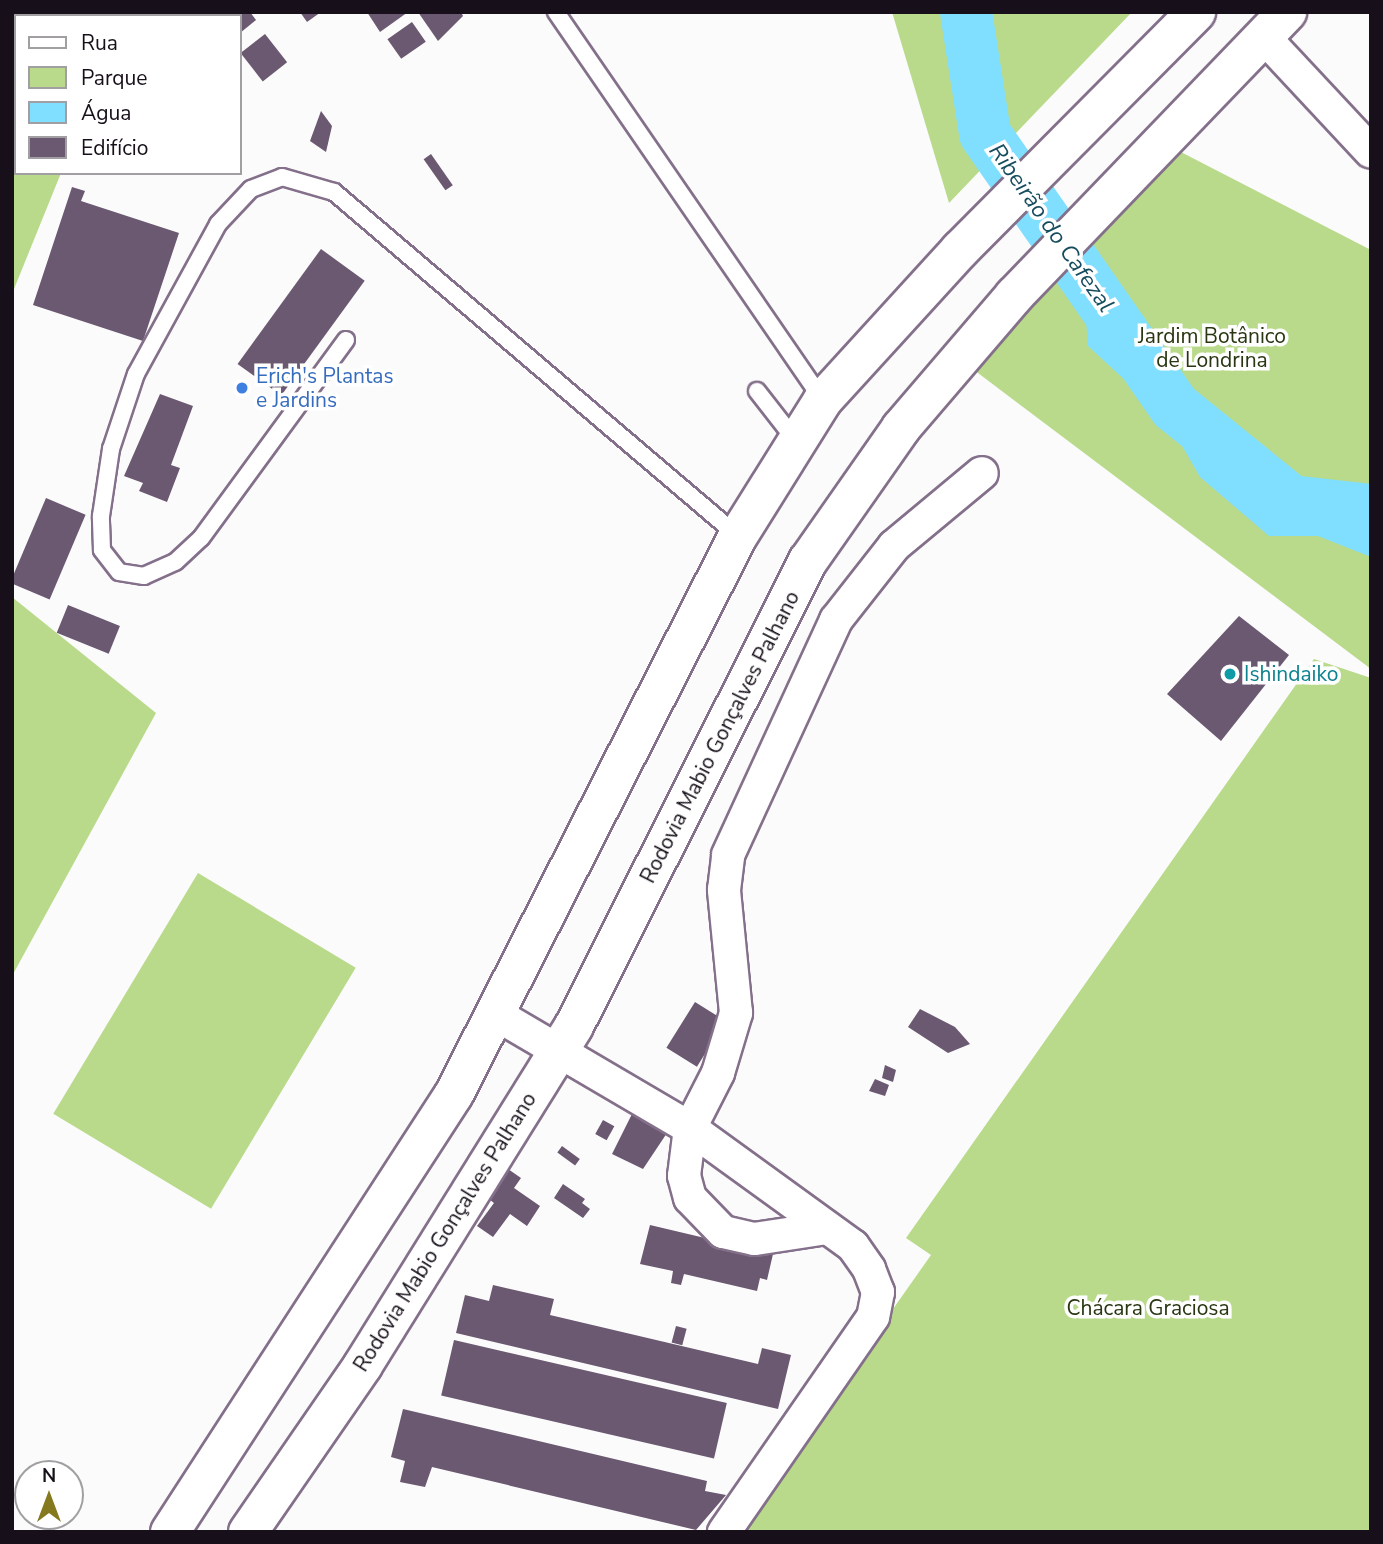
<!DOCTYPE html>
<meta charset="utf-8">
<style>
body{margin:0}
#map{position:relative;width:1383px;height:1544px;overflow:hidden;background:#fbfbfb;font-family:"Nunito Sans",sans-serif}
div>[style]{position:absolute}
.green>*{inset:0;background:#b9da8a;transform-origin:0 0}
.water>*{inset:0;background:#80defe}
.river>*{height:52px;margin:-26px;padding:0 26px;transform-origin:26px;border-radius:26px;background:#80defe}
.building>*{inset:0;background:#6b5871;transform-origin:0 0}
.roads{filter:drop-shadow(2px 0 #84708a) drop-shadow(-2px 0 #84708a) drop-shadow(0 2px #84708a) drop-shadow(0 -2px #84708a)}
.lane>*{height:16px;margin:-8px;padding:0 8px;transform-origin:8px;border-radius:8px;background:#fff}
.street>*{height:32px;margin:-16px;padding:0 16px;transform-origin:16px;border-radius:16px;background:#fff}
.secondary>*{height:38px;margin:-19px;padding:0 19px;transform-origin:19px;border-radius:19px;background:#fff}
.dots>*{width:19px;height:19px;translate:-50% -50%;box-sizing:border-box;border:4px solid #fff;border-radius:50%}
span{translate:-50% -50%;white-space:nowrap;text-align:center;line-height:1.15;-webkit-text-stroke:7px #fff;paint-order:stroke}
.park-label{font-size:21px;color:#283611}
.shop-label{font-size:21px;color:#366cbe}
.left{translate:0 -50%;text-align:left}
.culture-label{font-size:21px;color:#0d838f}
.street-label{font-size:21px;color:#17101a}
.water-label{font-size:23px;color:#164d5e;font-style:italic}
.frame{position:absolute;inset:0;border:14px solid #17101a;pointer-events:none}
.legend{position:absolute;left:14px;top:14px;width:228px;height:161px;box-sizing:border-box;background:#fff;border:2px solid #a29fa3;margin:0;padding:9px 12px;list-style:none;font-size:21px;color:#17101a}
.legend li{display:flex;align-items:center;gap:14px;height:35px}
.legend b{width:35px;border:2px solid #a29fa3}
.north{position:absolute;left:14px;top:1460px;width:70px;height:70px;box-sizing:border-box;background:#fff;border:2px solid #a29fa3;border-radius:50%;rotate:0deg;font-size:19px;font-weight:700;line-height:28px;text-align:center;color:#17101a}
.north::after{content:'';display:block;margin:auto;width:24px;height:32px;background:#84791e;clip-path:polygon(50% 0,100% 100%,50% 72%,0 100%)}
</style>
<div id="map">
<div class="green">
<i style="clip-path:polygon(892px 12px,1132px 12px,949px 203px)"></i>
<i style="clip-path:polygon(12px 35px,16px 173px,61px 173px,12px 294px)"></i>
<i style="clip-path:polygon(1177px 150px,1371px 250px,1371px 669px,974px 370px)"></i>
<i style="clip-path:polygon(12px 597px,156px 713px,12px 976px)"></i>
<i style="clip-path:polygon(1314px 659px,1371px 678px,1371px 1532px,736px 1532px,931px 1255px,906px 1238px)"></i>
<i style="left:198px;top:873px;width:184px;height:281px;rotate:31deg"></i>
</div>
<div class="water">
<i style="clip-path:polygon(1082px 269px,1116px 338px,1168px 375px,1186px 402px,1234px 438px,1242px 458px,1264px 480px,1313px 512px,1371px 517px,1371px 557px,1318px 536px,1269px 536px,1200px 477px,1166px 418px,1088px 346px)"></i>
</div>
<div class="river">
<i style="left:966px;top:12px;width:123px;rotate:81.1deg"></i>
<i style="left:985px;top:134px;width:333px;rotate:55.2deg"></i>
<i style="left:1175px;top:407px;width:149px;rotate:39deg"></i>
<i style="left:1291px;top:501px;width:81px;rotate:6.4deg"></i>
</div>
<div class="building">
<i style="clip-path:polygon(210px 12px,250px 12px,256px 20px,240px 33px,240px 16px,205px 16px)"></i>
<i style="clip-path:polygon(300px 12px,321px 12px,307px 22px)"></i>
<i style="clip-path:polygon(367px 12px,408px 12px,380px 32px)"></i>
<i style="clip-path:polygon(418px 12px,461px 12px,463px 16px,438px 41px)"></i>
<i style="left:412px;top:22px;width:24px;height:30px;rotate:55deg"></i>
<i style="left:265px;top:34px;width:36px;height:31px;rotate:52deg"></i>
<i style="clip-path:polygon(321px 111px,332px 126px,326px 152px,310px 141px)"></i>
<i style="left:431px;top:154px;width:38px;height:9px;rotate:55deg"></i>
<i style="clip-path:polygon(72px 187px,85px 191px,81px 201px,179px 233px,143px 341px,33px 305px)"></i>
<i style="left:321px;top:249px;width:54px;height:142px;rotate:36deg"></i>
<i style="clip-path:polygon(160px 394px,193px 406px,171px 465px,180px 468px,167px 502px,139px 491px,143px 483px,124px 476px)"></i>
<i style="left:46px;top:498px;width:43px;height:92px;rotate:23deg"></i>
<i style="left:68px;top:605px;width:56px;height:30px;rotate:22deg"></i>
<i style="clip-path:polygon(1239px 616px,1289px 655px,1221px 741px,1167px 694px)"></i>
<i style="left:695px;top:1002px;width:36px;height:54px;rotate:32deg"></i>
<i style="clip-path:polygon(920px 1009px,955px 1027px,970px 1044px,948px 1053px,908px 1027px)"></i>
<i style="clip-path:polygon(885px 1065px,896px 1070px,893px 1082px,882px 1078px)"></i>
<i style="clip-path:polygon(875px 1079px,889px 1085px,885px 1096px,869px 1091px)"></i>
<i style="clip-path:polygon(636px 1106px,673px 1124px,643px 1169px,612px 1154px)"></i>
<i style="left:603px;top:1120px;width:13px;height:16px;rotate:29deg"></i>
<i style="left:562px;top:1146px;width:22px;height:8px;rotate:36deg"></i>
<i style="clip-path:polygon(505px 1167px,521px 1178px,514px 1188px,540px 1206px,527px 1226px,510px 1214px,493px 1237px,477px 1226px,494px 1203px,485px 1196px)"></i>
<i style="clip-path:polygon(563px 1184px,585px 1199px,582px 1203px,590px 1209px,583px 1218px,554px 1198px)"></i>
<i style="clip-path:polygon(650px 1225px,773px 1254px,767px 1280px,760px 1278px,757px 1291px,684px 1274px,681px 1285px,671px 1283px,673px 1271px,640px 1264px)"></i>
<i style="clip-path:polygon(493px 1285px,554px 1299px,550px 1315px,758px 1364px,762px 1348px,791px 1355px,778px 1409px,456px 1333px,465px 1295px,489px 1301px)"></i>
<i style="left:676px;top:1326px;width:11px;height:17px;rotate:15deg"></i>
<i style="left:454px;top:1340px;width:280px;height:57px;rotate:13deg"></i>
<i style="clip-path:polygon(403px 1409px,707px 1481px,705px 1491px,726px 1495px,696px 1530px,432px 1467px,425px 1487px,400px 1482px,405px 1461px,391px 1457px)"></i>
</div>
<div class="roads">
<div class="lane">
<i style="left:556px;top:12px;width:471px;rotate:55.5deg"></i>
<i style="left:346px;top:340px;width:245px;rotate:126.2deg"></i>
<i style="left:201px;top:538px;width:35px;rotate:137deg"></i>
<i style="left:175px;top:562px;width:34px;rotate:156deg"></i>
<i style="left:144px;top:576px;width:25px;rotate:-171deg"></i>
<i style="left:119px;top:572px;width:28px;rotate:-128deg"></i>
<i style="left:102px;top:550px;width:34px;rotate:-92deg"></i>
<i style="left:101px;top:516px;width:68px;rotate:-81.5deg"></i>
<i style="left:111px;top:449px;width:79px;rotate:-71.6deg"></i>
<i style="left:136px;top:374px;width:171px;rotate:-61.3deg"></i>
<i style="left:218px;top:224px;width:48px;rotate:-46.7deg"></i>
<i style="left:251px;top:189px;width:33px;rotate:-21deg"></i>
<i style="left:282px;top:177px;width:54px;rotate:16.1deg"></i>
<i style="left:334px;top:192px;width:531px;rotate:40.41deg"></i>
<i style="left:757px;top:391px;width:63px;rotate:52deg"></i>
</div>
<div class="street">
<i style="left:1263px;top:36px;width:158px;rotate:47deg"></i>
<i style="left:499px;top:1016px;width:221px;rotate:30.4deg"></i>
<i style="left:690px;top:1128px;width:201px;rotate:35.9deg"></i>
<i style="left:853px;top:1246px;width:28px;rotate:55deg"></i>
<i style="left:869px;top:1269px;width:25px;rotate:69deg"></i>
<i style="left:878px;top:1292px;width:25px;rotate:101deg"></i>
<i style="left:873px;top:1317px;width:262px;rotate:124.7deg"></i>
<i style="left:827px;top:1228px;width:74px;rotate:171.4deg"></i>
<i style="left:754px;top:1239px;width:32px;rotate:-167deg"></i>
<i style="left:723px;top:1232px;width:47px;rotate:-134.1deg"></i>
<i style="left:690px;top:1198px;width:23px;rotate:-105deg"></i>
<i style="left:684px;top:1176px;width:48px;rotate:-82.9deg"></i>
<i style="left:690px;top:1128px;width:62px;rotate:-63deg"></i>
<i style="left:718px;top:1073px;width:63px;rotate:-73.3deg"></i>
<i style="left:736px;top:1013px;width:124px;rotate:-95.6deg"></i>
<i style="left:724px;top:890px;width:35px;rotate:-83deg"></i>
<i style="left:728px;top:855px;width:259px;rotate:-65.3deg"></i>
<i style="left:836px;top:620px;width:94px;rotate:-51.9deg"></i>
<i style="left:894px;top:546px;width:114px;rotate:-39.7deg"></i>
</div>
<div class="secondary">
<i style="left:170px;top:1532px;width:522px;rotate:-57.04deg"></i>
<i style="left:454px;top:1094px;width:626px;rotate:-63.03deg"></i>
<i style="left:738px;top:536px;width:160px;rotate:-58deg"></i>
<i style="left:823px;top:400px;width:203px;rotate:-47.6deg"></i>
<i style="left:960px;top:250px;width:335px;rotate:-45.2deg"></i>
<i style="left:248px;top:1532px;width:203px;rotate:-55.4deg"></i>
<i style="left:363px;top:1365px;width:399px;rotate:-58.1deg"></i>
<i style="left:574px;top:1026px;width:521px;rotate:-63.29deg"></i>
<i style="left:808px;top:561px;width:162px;rotate:-55deg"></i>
<i style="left:901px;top:428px;width:174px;rotate:-49.4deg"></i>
<i style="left:1014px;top:296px;width:394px;rotate:-46.1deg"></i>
</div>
</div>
<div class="dots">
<i style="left:242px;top:388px;background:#3f7fe0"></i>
<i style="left:1230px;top:674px;background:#0f9aa8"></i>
</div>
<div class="park-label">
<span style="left:1212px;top:348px">Jardim Botânico<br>de Londrina</span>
<span style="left:1148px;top:1308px">Chácara Graciosa</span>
</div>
<div class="shop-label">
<span class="left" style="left:256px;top:388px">Erich's Plantas<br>e Jardins</span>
</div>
<div class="culture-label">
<span class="left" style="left:1244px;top:674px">Ishindaiko</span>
</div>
<div class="street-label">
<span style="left:720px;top:737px;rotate:-63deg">Rodovia Mabio Gonçalves Palhano</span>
<span style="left:445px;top:1232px;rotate:-58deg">Rodovia Mabio Gonçalves Palhano</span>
</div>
<div class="water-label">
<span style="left:1051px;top:228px;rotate:55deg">Ribeirão do Cafezal</span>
</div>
<div class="frame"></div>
<ul class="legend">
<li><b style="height:9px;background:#fff"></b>Rua</li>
<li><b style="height:19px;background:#b9da8a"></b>Parque</li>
<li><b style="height:19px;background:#80defe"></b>Água</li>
<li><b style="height:19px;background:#6b5871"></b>Edifício</li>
</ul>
<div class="north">N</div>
</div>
